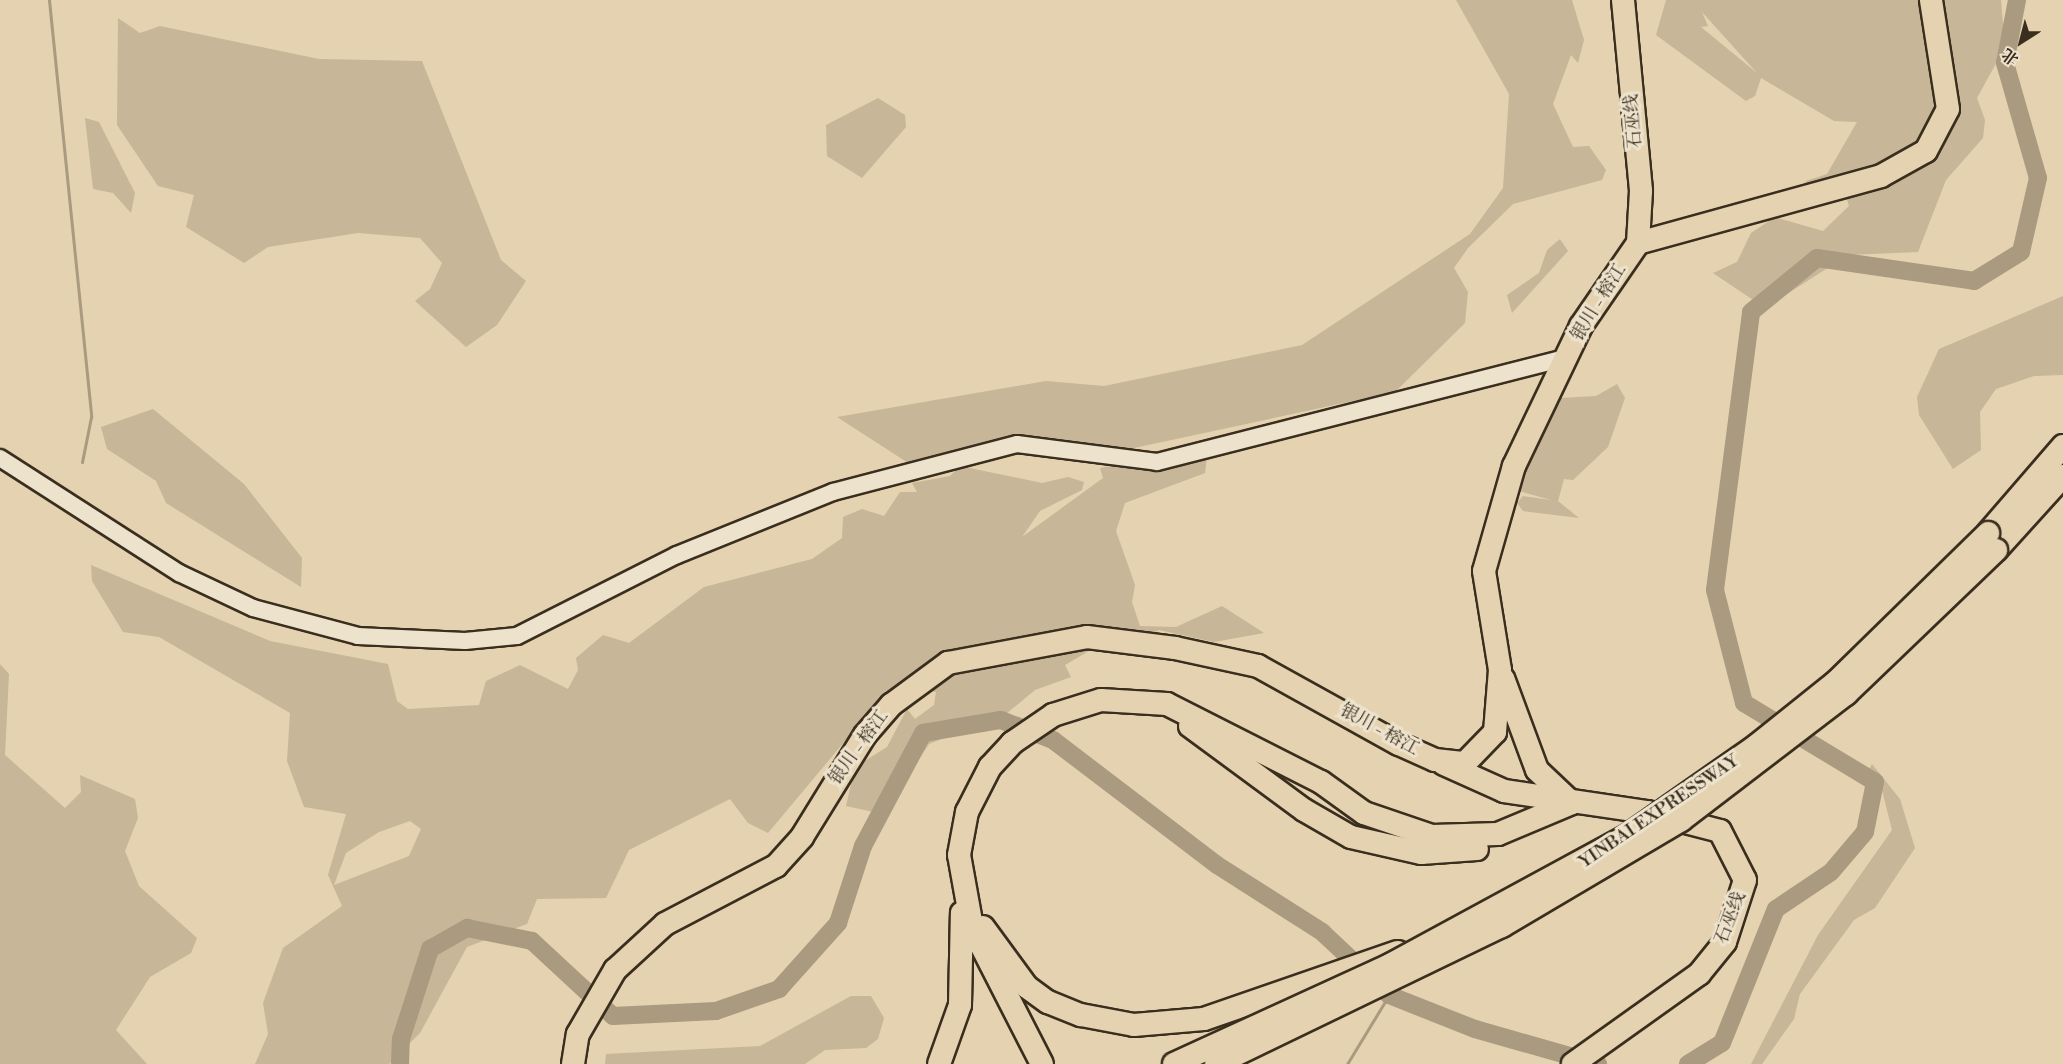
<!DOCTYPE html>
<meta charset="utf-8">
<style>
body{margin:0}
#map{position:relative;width:2063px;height:1064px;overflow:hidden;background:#e4d2b0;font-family:"Libre Bodoni","Noto Serif SC",serif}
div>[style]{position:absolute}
.green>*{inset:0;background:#c7b697}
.stream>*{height:3px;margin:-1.5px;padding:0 1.5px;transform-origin:1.5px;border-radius:1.5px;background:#aa9a7f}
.river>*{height:18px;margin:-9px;padding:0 9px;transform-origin:9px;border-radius:9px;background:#aa9a7f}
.roads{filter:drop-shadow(2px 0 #3a2e1f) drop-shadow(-2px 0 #3a2e1f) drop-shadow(0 2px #3a2e1f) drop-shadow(0 -2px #3a2e1f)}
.secondary>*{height:16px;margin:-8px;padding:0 8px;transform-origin:8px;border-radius:8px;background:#ede2cc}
.highway>*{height:22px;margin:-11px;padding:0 11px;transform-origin:11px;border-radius:11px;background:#e4d2b0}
.bridges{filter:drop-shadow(2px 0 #3a2e1f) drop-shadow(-2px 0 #3a2e1f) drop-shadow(0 2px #3a2e1f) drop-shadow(0 -2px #3a2e1f)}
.highway-bridge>*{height:22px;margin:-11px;padding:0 11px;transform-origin:11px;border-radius:11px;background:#e4d2b0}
span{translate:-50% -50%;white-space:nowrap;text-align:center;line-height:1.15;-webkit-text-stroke:6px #ede2cc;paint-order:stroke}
.street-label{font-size:18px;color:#3a2e1f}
.north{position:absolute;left:1991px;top:12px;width:60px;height:60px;-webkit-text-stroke:4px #ede2cc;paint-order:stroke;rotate:216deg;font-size:16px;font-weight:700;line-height:24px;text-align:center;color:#3a2e1f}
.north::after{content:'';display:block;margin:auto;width:21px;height:27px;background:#3a2e1f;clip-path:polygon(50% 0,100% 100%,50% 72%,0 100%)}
</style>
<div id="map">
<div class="green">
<i style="clip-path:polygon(1456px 0,1572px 0,1584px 40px,1578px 63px,1571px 55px,1553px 104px,1573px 147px,1589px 146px,1606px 170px,1602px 180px,1513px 204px,1468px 248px,1454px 268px,1468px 292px,1465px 323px,1395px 392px,1134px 448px,954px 453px,916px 468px,837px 417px,1046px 381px,1104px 386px,1302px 345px,1470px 234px,1503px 188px,1509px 94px)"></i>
<i style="clip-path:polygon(evenodd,1666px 0,2001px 0,2005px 47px,1977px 98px,1985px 120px,1983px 138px,1946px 180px,1918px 252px,1848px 255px,1765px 308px,1713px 273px,1737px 262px,1751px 233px,1775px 217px,1823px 231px,1849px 206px,1842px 183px,1801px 190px,1806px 181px,1827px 174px,1857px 122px,1834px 121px,1761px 78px,1755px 96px,1746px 101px,1656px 35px,1666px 0,1702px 12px,1757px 73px,1701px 27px,1708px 26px,1702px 12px)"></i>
<i style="clip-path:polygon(118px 18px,140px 33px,160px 26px,319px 59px,422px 61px,501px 260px,526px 281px,497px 325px,466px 347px,415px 301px,430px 289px,442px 263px,420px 238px,358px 233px,268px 247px,244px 263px,186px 227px,194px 195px,158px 186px,117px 125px)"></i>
<i style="clip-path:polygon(878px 98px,905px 115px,906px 127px,862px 178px,827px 156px,826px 125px)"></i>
<i style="clip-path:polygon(85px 118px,99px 122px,135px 193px,131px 213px,113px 193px,93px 189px)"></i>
<i style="clip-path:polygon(1560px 239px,1568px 251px,1512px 313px,1507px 295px,1539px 273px,1547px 250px)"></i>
<i style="clip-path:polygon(2063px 296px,2063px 375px,2034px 376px,1996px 389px,1980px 412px,1981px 450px,1953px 469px,1919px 415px,1917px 397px,1939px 349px)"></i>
<i style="clip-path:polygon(1617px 384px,1625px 398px,1608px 447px,1573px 480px,1564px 479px,1558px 501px,1579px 518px,1523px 511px,1517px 503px,1523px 496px,1551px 500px,1519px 491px,1516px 481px,1550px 409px,1560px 398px,1596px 396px)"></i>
<i style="clip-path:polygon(153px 409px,244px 484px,302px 558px,301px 587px,166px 503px,156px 481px,107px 449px,101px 427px)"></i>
<i style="clip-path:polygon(evenodd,1208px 449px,1205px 473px,1125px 503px,1116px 531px,1135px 585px,1132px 602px,1140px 626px,1176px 627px,1222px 606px,1264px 633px,1214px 642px,1159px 630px,1141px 639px,1116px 635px,1065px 665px,1071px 677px,1035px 690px,984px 732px,963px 730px,929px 744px,892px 800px,878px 805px,878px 813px,846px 806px,855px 767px,887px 747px,907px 709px,915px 719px,934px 705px,936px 692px,920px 689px,855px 729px,768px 833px,748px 823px,730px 799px,629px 850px,606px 898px,537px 899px,527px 924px,467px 947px,420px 1033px,389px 1064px,255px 1064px,268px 1034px,263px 1003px,283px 948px,342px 906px,328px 875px,346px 814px,304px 807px,287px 761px,290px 713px,159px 637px,123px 632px,92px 581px,91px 565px,270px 641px,388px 664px,397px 701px,408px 709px,479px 705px,486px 681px,520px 665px,568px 689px,578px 670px,576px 658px,603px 635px,629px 643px,704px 587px,812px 559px,842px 538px,843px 517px,862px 509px,884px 516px,900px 492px,917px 492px,912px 483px,950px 476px,960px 466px,1042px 483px,1068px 477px,1084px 482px,1082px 490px,1040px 511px,1022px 537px,1103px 478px,1100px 468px,1208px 449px,410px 821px,421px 829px,409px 856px,334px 885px,346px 853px,379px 832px,410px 821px)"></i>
<i style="clip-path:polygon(0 664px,9px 674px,5px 755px,65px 808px,81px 792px,80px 775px,135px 799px,138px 818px,125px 851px,139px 886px,197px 938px,191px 953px,150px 977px,116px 1030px,147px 1064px,0 1064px)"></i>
<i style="clip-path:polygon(1872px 764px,1900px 799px,1915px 848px,1875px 908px,1854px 920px,1800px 994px,1794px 1019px,1762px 1064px,1751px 1064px,1818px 935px,1892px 830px,1882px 790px,1867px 773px)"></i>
<i style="clip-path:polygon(851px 996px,871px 996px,884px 1018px,878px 1039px,866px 1048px,825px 1050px,805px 1064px,605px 1064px,606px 1054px,760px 1046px)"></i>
</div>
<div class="stream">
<i style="left:49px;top:0;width:419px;rotate:84.2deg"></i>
<i style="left:91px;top:417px;width:46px;rotate:101.3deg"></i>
<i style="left:1347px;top:1064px;width:81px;rotate:-58.7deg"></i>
</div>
<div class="river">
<i style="left:400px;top:1064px;width:25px;rotate:-88deg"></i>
<i style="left:401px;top:1039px;width:95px;rotate:-72.1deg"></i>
<i style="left:430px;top:949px;width:43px;rotate:-29.6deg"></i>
<i style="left:467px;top:928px;width:66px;rotate:11.3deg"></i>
<i style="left:532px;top:941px;width:110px;rotate:42.8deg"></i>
<i style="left:613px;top:1016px;width:103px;rotate:-2.8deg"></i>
<i style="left:716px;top:1011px;width:67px;rotate:-19.2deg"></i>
<i style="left:779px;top:989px;width:89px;rotate:-48.2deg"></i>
<i style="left:838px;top:923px;width:81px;rotate:-72deg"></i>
<i style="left:863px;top:846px;width:128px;rotate:-62deg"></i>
<i style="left:923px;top:733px;width:79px;rotate:-9.5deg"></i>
<i style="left:1001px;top:720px;width:56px;rotate:21deg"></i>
<i style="left:1053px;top:740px;width:206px;rotate:37.3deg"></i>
<i style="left:1217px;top:865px;width:125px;rotate:32.5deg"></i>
<i style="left:1322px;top:932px;width:92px;rotate:43.2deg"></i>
<i style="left:1389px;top:995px;width:92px;rotate:21.6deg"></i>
<i style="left:1475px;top:1029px;width:128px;rotate:15.9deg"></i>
<i style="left:1688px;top:1064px;width:40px;rotate:-32deg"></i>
<i style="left:1722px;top:1043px;width:144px;rotate:-68.1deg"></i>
<i style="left:1776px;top:909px;width:66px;rotate:-33.9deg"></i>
<i style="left:1831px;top:872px;width:52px;rotate:-49.6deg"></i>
<i style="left:1865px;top:832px;width:51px;rotate:-78.7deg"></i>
<i style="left:1875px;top:782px;width:153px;rotate:-148.9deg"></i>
<i style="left:1744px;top:703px;width:117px;rotate:-104.4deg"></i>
<i style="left:1715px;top:590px;width:280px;rotate:-82.6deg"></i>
<i style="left:1751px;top:312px;width:85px;rotate:-39.3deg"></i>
<i style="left:1817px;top:258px;width:159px;rotate:8.3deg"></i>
<i style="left:1974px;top:281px;width:55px;rotate:-31.7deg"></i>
<i style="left:2021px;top:252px;width:76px;rotate:-77.1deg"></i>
<i style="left:2038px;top:178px;width:120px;rotate:-106deg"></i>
<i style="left:2005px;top:63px;width:64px;rotate:-79.2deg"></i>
</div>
<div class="roads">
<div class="secondary">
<i style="left:0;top:458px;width:213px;rotate:32.7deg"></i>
<i style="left:179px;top:573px;width:82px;rotate:25.3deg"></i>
<i style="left:253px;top:608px;width:109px;rotate:14.9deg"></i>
<i style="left:358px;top:636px;width:107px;rotate:2.7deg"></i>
<i style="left:465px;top:641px;width:52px;rotate:-5.5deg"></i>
<i style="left:517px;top:636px;width:179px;rotate:-26.9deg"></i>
<i style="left:677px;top:555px;width:168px;rotate:-22deg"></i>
<i style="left:833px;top:492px;width:190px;rotate:-14.6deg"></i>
<i style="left:1017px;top:444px;width:141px;rotate:7.3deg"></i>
<i style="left:1157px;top:462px;width:422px;rotate:-14.3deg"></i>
</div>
<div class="highway">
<i style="left:1623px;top:0;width:192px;rotate:84.6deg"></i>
<i style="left:1641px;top:191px;width:52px;rotate:93.3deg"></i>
<i style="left:1988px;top:533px;width:115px;rotate:-49.2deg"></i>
<i style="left:1996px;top:550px;width:100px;rotate:-47.8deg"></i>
<i style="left:1503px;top:678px;width:98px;rotate:69.7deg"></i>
<i style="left:1537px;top:770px;width:48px;rotate:43.3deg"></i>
<i style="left:1190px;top:726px;width:142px;rotate:36.4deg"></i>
<i style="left:1304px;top:810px;width:54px;rotate:29.9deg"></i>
<i style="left:1351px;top:837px;width:72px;rotate:12.9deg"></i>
<i style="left:1421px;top:853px;width:56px;rotate:-4.1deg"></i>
<i style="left:1444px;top:764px;width:66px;rotate:24.2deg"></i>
<i style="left:1504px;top:791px;width:145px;rotate:8.4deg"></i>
<i style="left:1647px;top:812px;width:75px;rotate:14.6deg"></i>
<i style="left:1720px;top:831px;width:55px;rotate:63deg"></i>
<i style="left:1745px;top:880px;width:65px;rotate:107.9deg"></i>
<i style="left:1725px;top:942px;width:41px;rotate:129.1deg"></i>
<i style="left:1699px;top:974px;width:155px;rotate:144.5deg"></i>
<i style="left:983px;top:927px;width:74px;rotate:53.7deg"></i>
<i style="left:1027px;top:987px;width:26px;rotate:36deg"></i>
<i style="left:1048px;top:1002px;width:35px;rotate:22deg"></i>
<i style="left:1081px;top:1015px;width:54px;rotate:10.7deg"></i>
<i style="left:1134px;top:1025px;width:70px;rotate:-4.9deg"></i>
<i style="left:1204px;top:1019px;width:205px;rotate:-19.1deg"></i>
<i style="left:573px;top:1064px;width:30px;rotate:-81deg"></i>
<i style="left:578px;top:1034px;width:74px;rotate:-60deg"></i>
<i style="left:615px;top:970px;width:68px;rotate:-42.6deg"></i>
<i style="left:665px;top:924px;width:125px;rotate:-27.6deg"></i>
<i style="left:776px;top:866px;width:39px;rotate:-48deg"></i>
<i style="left:802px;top:837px;width:120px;rotate:-58.3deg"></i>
<i style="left:865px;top:735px;width:40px;rotate:-49deg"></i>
<i style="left:891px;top:705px;width:71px;rotate:-36.4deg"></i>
<i style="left:948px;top:663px;width:141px;rotate:-10.6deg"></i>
<i style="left:1087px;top:637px;width:89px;rotate:7.1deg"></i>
<i style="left:1175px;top:648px;width:85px;rotate:12.2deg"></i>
<i style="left:1258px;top:666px;width:161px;rotate:29deg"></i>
<i style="left:1399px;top:744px;width:39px;rotate:24deg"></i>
<i style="left:1435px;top:760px;width:30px;rotate:6deg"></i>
<i style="left:1465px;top:763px;width:43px;rotate:-45.9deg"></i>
<i style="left:1495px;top:732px;width:62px;rotate:-85.4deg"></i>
<i style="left:1500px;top:670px;width:100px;rotate:-99.2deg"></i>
<i style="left:1484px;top:571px;width:109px;rotate:-74.1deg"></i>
<i style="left:1514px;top:466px;width:155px;rotate:-64.4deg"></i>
<i style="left:1581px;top:326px;width:101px;rotate:-55.5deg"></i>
<i style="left:1638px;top:243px;width:252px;rotate:-15.4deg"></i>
<i style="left:1881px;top:176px;width:51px;rotate:-29.1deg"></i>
<i style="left:1926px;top:151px;width:47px;rotate:-62.4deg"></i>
<i style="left:1948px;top:109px;width:110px;rotate:-98.9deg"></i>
<i style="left:939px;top:1064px;width:63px;rotate:-70.4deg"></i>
<i style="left:960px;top:1005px;width:92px;rotate:-88.8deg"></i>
<i style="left:1042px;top:1064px;width:154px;rotate:-117.1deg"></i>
<i style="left:972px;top:927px;width:73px;rotate:-100.2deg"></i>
<i style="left:959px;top:855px;width:44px;rotate:-79.5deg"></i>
<i style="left:967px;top:812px;width:51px;rotate:-62.9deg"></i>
<i style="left:990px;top:767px;width:33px;rotate:-47deg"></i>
<i style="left:1012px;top:743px;width:50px;rotate:-34.3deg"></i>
<i style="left:1053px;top:715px;width:50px;rotate:-17.4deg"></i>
<i style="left:1101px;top:700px;width:66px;rotate:3.5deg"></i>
<i style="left:1167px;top:704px;width:173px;rotate:26.9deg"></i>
<i style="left:1321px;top:782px;width:53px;rotate:35.8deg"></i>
<i style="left:1364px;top:813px;width:72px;rotate:18.7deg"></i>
<i style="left:1432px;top:836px;width:66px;rotate:-1.7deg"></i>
<i style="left:1498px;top:834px;width:80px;rotate:-22.7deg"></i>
</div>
</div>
<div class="bridges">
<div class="highway-bridge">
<i style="left:1174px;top:1064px;width:238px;rotate:-24.6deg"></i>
<i style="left:1390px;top:965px;width:272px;rotate:-28.5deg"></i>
<i style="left:1629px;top:835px;width:155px;rotate:-35deg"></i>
<i style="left:1756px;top:746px;width:102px;rotate:-38.7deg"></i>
<i style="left:1836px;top:682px;width:213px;rotate:-44.4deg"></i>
<i style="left:1216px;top:1064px;width:318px;rotate:-25.8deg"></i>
<i style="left:1502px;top:926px;width:208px;rotate:-30.6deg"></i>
<i style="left:1681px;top:820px;width:208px;rotate:-37.4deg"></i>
<i style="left:1846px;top:694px;width:208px;rotate:-43.8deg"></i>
</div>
</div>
<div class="street-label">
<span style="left:1634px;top:121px;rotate:-95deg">石巫线</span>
<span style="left:1599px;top:303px;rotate:-58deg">银川 - 榕江</span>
<span style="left:1379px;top:730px;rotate:29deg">银川 - 榕江</span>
<span style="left:859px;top:748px;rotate:-54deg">银川 - 榕江</span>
<span style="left:1659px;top:812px;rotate:-34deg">YINBAI EXPRESSWAY</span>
<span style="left:1731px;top:918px;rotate:-69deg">石巫线</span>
</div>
<div class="north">北</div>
</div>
